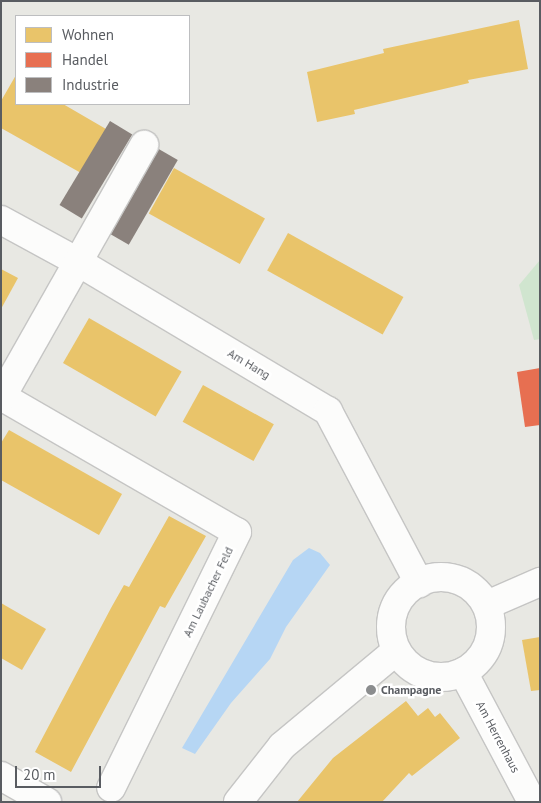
<!DOCTYPE html>
<style>
body{margin:0}
#map{position:relative;width:541px;height:803px;overflow:hidden;background:#e8e8e3;font-family:"PT Sans",sans-serif}
div>[style]{position:absolute}
.green>*{inset:0;background:#d0e5cf}
.water>*{inset:0;background:#b6d6f4}
.homes>*{inset:0;background:#e9c46a;transform-origin:0 0}
.shops>*{inset:0;background:#e76f51}
.industry>*{inset:0;background:#8a817c;transform-origin:0 0}
.roads{filter:drop-shadow(1px 0 #c5c5c4) drop-shadow(-1px 0 #c5c5c4) drop-shadow(0 1px #c5c5c4) drop-shadow(0 -1px #c5c5c4)}
.street>*{height:28px;margin:-14px;padding:0 14px;transform-origin:14px;border-radius:14px;background:#fcfcfb}
.street>.ring{margin:-14px;padding:0;box-sizing:content-box;background:none;border:28px solid #fcfcfb;border-radius:50%}
.dots>*{width:14px;height:14px;translate:-50% -50%;box-sizing:border-box;border:2px solid #fff;border-radius:50%}
span{translate:-50% -50%;white-space:nowrap;text-align:center;line-height:1.15;-webkit-text-stroke:5px #fff;paint-order:stroke}
.street-label{font-size:12px;color:#595c61}
.poi-label{font-size:12px;color:#595c61;font-weight:700}
.left{translate:0 -50%;text-align:left}
.frame{position:absolute;inset:0;border:2px solid #595c61;pointer-events:none}
.legend{position:absolute;left:15px;top:15px;width:175px;height:90px;box-sizing:border-box;background:#fff;border:1px solid #bdbec0;margin:0;padding:6px 9px;list-style:none;font-size:15px;color:#595c61}
.legend li{display:flex;align-items:center;gap:10px;height:25px}
.legend b{width:25px;border:1px solid #bdbec0}
.scale{position:absolute;left:15px;top:766px;width:86px;height:22px;box-sizing:border-box;border:2px solid #595c61;border-top:0;padding-left:6px;font-size:15px;line-height:18px;white-space:nowrap;color:#595c61;-webkit-text-stroke:4px #fff;paint-order:stroke}
</style>
<div id="map">
<div class="green">
<i style="clip-path:polygon(540px 260px,540px 339px,534px 340px,519px 285px)"></i>
</div>
<div class="water">
<i style="clip-path:polygon(309px 548px,320px 553px,330px 565px,286px 627px,270px 659px,231px 703px,195px 754px,182px 748px,293px 560px)"></i>
</div>
<div class="homes">
<i style="clip-path:polygon(519px 20px,528px 69px,468px 80px,469px 83px,354px 110px,355px 114px,317px 122px,307px 72px,384px 53px,383px 49px)"></i>
<i style="clip-path:polygon(16px 75px,16px 104px,63px 104px,106px 129px,81px 173px,1px 128px,1px 101px)"></i>
<i style="left:174px;top:168px;width:104px;height:52px;rotate:29deg"></i>
<i style="left:288px;top:233px;width:132px;height:43px;rotate:29deg"></i>
<i style="clip-path:polygon(1px 269px,18px 278px,1px 309px)"></i>
<i style="left:89px;top:318px;width:107px;height:52px;rotate:30deg"></i>
<i style="left:203px;top:385px;width:81px;height:42px;rotate:29deg"></i>
<i style="clip-path:polygon(9px 430px,122px 494px,99px 535px,1px 480px,1px 443px)"></i>
<i style="clip-path:polygon(169px 516px,206px 536px,165px 608px,160px 606px,71px 772px,35px 752px,111px 608px,124px 585px,129px 587px)"></i>
<i style="clip-path:polygon(1px 603px,46px 629px,22px 670px,1px 658px)"></i>
<i style="clip-path:polygon(540px 637px,540px 690px,531px 691px,522px 640px)"></i>
<i style="clip-path:polygon(406px 701px,418px 716px,428px 708px,435px 717px,440px 713px,460px 738px,412px 776px,409px 773px,382px 802px,297px 802px,333px 758px)"></i>
</div>
<div class="shops">
<i style="clip-path:polygon(540px 368px,540px 425px,525px 427px,517px 372px)"></i>
</div>
<div class="industry">
<i style="left:110px;top:121px;width:26px;height:98px;rotate:31deg"></i>
<i style="left:157px;top:148px;width:24px;height:98px;rotate:30deg"></i>
</div>
<div class="roads">
<div class="street">
<i style="left:1px;top:220px;width:88px;rotate:28.6deg"></i>
<i style="left:78px;top:262px;width:291px;rotate:30.8deg"></i>
<i style="left:328px;top:411px;width:195px;rotate:62.1deg"></i>
<i style="left:1px;top:396px;width:272px;rotate:30deg"></i>
<i style="left:237px;top:532px;width:285px;rotate:116.2deg"></i>
<i style="left:1px;top:398px;width:291px;rotate:-60.5deg"></i>
<i class="ring" style="left:391px;top:577px;width:72px;height:72px"></i>
<i style="left:487px;top:605px;width:58px;rotate:-23.5deg"></i>
<i style="left:463px;top:672px;width:147px;rotate:62deg"></i>
<i style="left:1px;top:776px;width:53px;rotate:29.5deg"></i>
<i style="left:238px;top:802px;width:71px;rotate:-51.8deg"></i>
<i style="left:282px;top:746px;width:148px;rotate:-39.8deg"></i>
</div>
</div>
<div class="dots">
<i style="left:371px;top:690px;background:#8b8d8e"></i>
</div>
<div class="street-label">
<span style="left:249px;top:364px;rotate:31deg">Am Hang</span>
<span style="left:208px;top:592px;rotate:-64deg">Am Laubacher Feld</span>
<span style="left:498px;top:737px;rotate:62deg">Am Herrenhaus</span>
</div>
<div class="poi-label">
<span class="left" style="left:381px;top:690px">Champagne</span>
</div>
<div class="frame"></div>
<ul class="legend">
<li><b style="height:14px;background:#e9c46a"></b>Wohnen</li>
<li><b style="height:14px;background:#e76f51"></b>Handel</li>
<li><b style="height:14px;background:#8a817c"></b>Industrie</li>
</ul>
<div class="scale">20 m</div>
</div>
